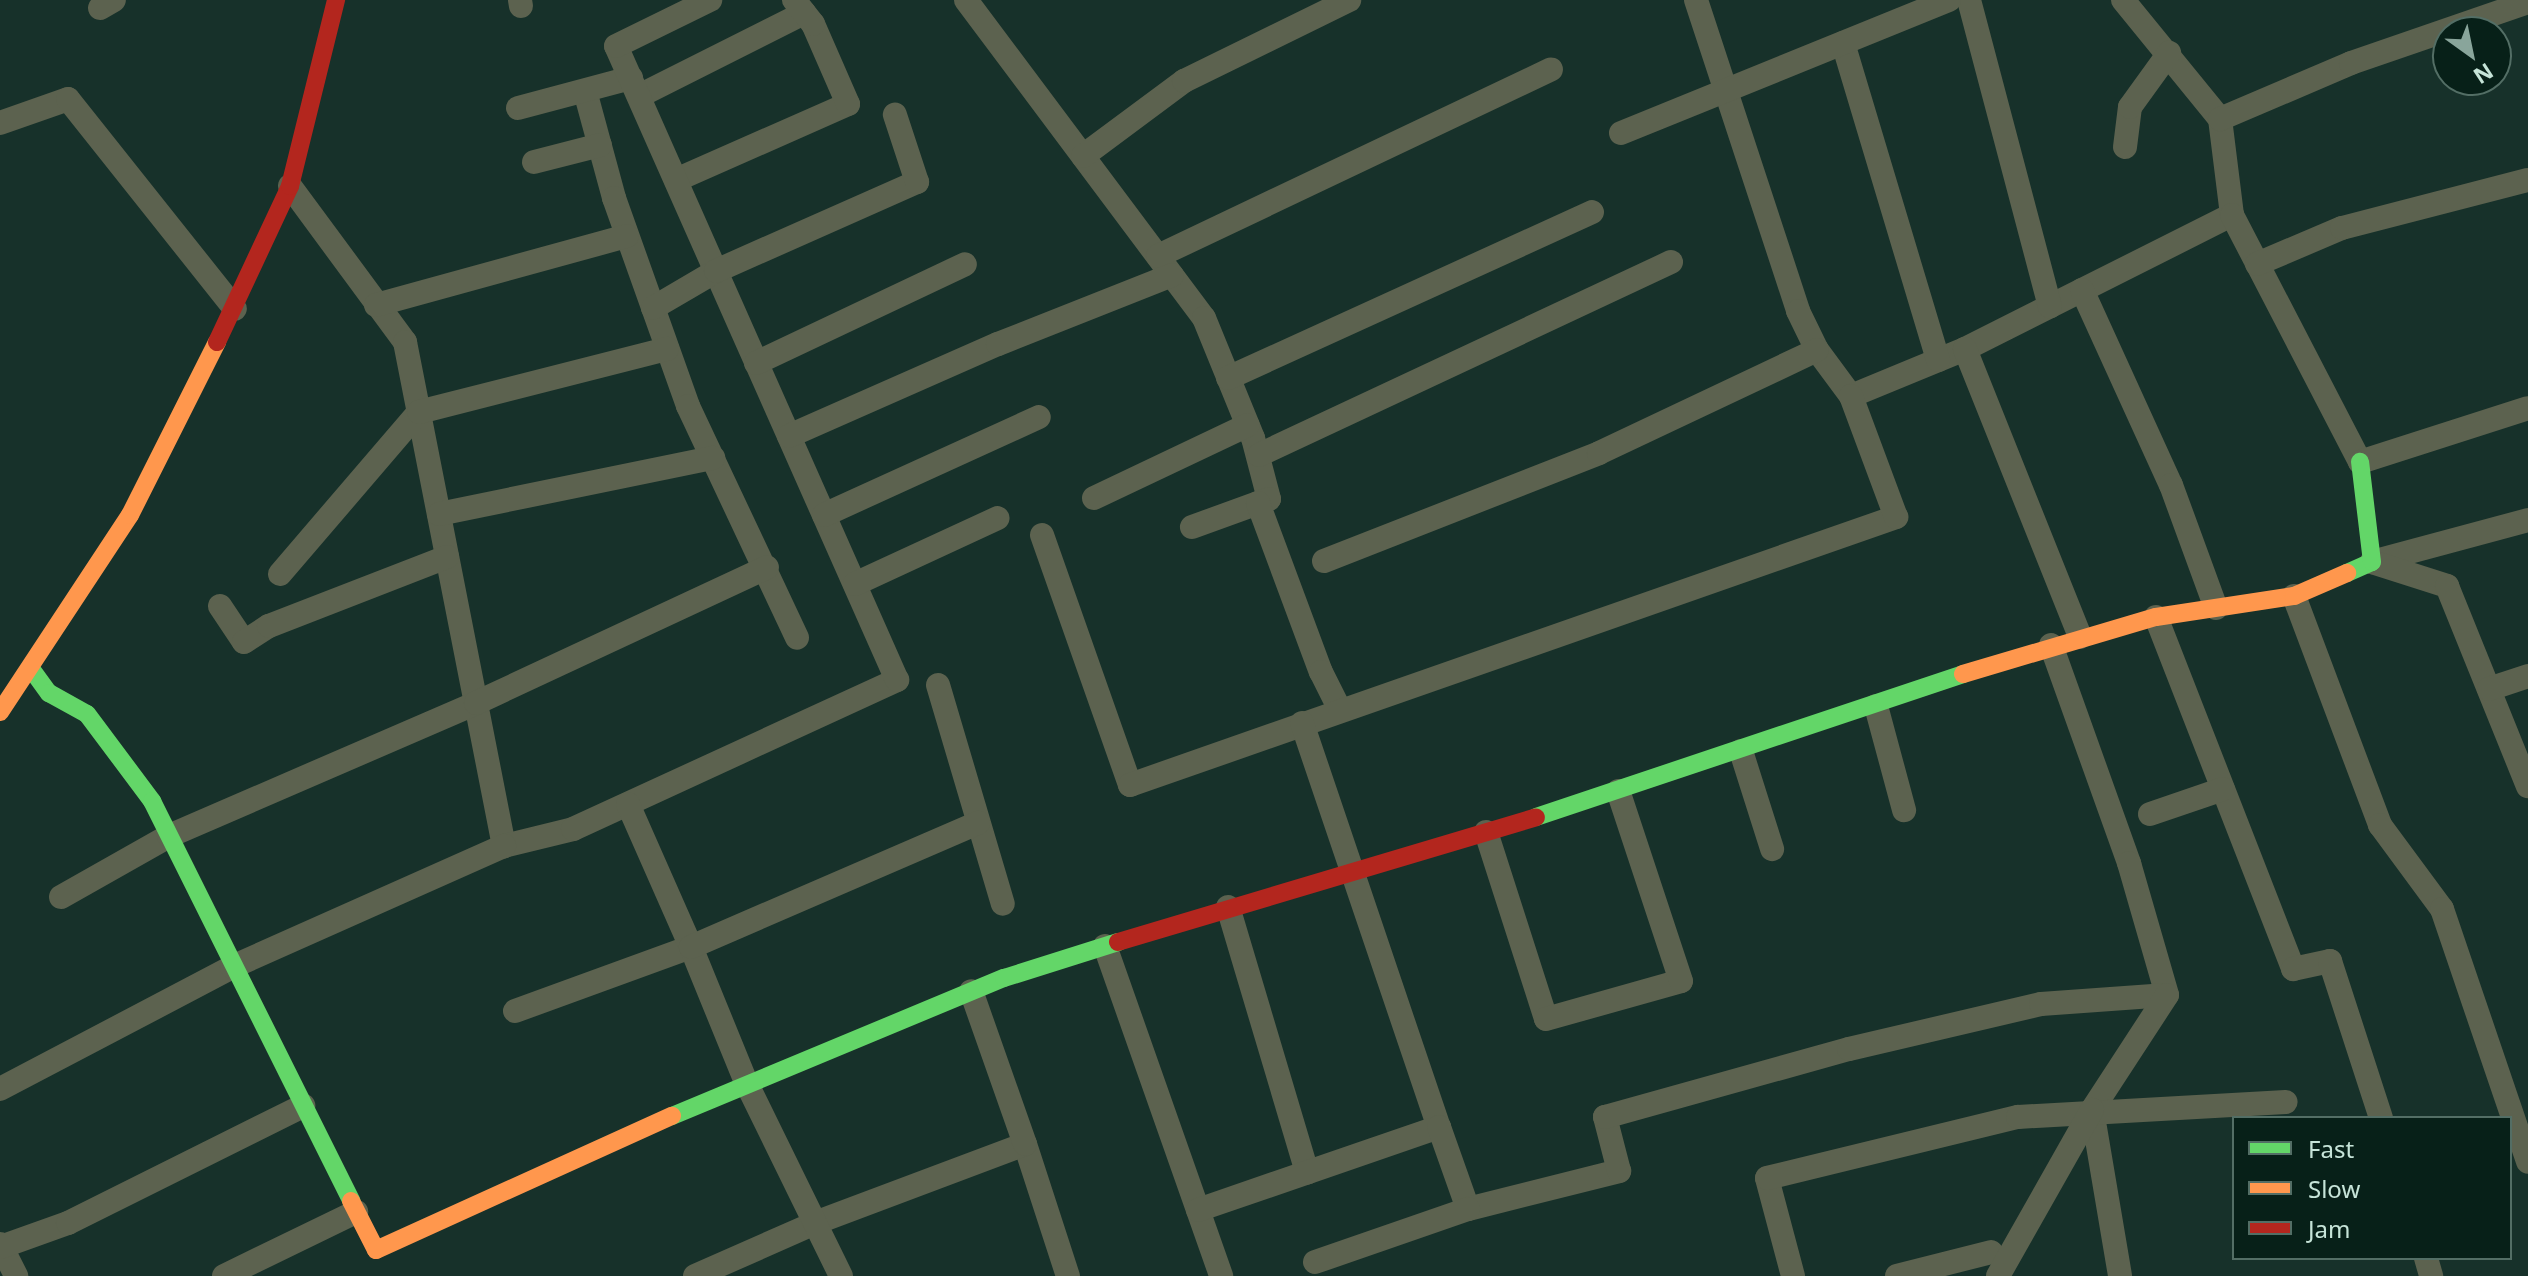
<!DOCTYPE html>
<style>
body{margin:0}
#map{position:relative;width:2528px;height:1276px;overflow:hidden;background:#17312a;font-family:"Noto Sans",sans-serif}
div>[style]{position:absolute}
.street>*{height:24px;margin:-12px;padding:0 12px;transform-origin:12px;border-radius:12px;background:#5c624f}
.fast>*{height:18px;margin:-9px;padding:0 9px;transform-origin:9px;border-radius:9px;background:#63d668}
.slow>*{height:18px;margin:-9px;padding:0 9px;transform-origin:9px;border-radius:9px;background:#ff974d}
.jam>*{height:18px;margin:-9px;padding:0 9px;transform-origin:9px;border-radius:9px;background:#b3261e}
span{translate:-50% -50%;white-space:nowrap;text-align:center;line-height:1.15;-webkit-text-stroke:6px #072018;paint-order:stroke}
.legend{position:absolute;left:2232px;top:1116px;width:280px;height:144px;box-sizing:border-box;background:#072018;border:2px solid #536e65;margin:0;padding:10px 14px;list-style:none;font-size:24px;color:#c6e4d8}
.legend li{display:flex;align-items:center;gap:16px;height:40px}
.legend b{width:40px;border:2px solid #536e65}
.north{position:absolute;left:2432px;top:16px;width:80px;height:80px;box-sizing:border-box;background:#072018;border:2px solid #536e65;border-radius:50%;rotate:147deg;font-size:22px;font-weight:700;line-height:32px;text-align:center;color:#c6e4d8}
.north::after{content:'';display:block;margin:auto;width:28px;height:36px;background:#89a59b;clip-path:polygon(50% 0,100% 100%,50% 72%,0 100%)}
</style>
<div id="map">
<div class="street">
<i style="left:520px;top:0;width:6px;rotate:81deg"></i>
<i style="left:966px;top:0;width:397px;rotate:53.2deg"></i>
<i style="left:1204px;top:318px;width:130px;rotate:67.8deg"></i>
<i style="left:1253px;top:438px;width:63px;rotate:75.3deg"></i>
<i style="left:1269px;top:499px;width:82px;rotate:160deg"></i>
<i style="left:1696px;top:0;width:327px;rotate:71.8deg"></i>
<i style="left:1798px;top:311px;width:43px;rotate:64deg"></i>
<i style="left:1817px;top:350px;width:57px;rotate:53.5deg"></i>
<i style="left:1851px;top:396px;width:123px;rotate:-22.4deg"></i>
<i style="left:1965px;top:349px;width:299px;rotate:-26.7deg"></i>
<i style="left:2232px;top:215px;width:97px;rotate:-97.1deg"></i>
<i style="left:1969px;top:0;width:317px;rotate:75.2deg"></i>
<i style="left:2123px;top:0;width:154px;rotate:50.8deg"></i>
<i style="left:2220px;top:119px;width:142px;rotate:-23.1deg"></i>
<i style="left:2351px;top:63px;width:187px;rotate:-19deg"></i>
<i style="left:100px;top:8px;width:16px;rotate:-30deg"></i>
<i style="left:1843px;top:43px;width:331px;rotate:73.3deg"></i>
<i style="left:585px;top:91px;width:111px;rotate:74.8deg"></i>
<i style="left:614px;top:198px;width:221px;rotate:70.4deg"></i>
<i style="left:688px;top:406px;width:256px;rotate:64.8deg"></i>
<i style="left:639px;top:96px;width:185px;rotate:-26.7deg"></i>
<i style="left:518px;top:108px;width:117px;rotate:-14.9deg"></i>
<i style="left:0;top:123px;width:72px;rotate:-19.4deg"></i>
<i style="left:68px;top:99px;width:268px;rotate:51.5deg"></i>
<i style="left:1621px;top:133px;width:354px;rotate:-22.1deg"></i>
<i style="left:2125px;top:147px;width:40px;rotate:-82.9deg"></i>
<i style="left:2130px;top:107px;width:67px;rotate:-54.2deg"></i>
<i style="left:1083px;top:156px;width:126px;rotate:-36.6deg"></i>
<i style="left:1184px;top:81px;width:184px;rotate:-26.1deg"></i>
<i style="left:534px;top:162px;width:68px;rotate:-14.4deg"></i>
<i style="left:676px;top:180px;width:188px;rotate:-23.8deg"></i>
<i style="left:848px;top:104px;width:87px;rotate:-113.6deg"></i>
<i style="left:813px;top:24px;width:31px;rotate:-128deg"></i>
<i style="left:290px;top:186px;width:194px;rotate:53.6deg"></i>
<i style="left:405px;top:342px;width:514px;rotate:78.89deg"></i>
<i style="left:504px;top:846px;width:71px;rotate:-13.8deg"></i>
<i style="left:573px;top:829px;width:357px;rotate:-24.7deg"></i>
<i style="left:897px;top:680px;width:693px;rotate:-113.9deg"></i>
<i style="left:616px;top:46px;width:105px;rotate:-26.1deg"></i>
<i style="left:2232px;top:215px;width:278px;rotate:62.6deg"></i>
<i style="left:2360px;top:462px;width:176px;rotate:-17.8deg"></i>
<i style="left:1158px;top:256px;width:435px;rotate:-25.4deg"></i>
<i style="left:2257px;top:264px;width:92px;rotate:-23deg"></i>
<i style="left:2342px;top:228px;width:192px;rotate:-14.5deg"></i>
<i style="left:2082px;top:290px;width:214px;rotate:65.5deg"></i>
<i style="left:2171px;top:485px;width:131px;rotate:69.9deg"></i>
<i style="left:376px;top:305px;width:260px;rotate:-15.4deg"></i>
<i style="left:653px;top:308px;width:73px;rotate:-30.4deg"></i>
<i style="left:716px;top:271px;width:220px;rotate:-23.9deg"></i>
<i style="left:917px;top:182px;width:71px;rotate:-108.2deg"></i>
<i style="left:1965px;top:349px;width:310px;rotate:68.2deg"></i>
<i style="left:756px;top:363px;width:231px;rotate:-25.3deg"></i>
<i style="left:1228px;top:378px;width:400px;rotate:-24.5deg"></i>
<i style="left:789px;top:436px;width:228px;rotate:-23.8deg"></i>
<i style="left:998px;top:344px;width:187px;rotate:-21.6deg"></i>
<i style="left:1259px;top:455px;width:455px;rotate:-25.1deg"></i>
<i style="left:1094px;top:498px;width:170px;rotate:-25.4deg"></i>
<i style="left:1258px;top:503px;width:180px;rotate:69.6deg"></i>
<i style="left:1321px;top:672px;width:42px;rotate:63.4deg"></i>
<i style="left:439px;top:514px;width:280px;rotate:-11.6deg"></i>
<i style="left:824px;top:515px;width:236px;rotate:-24.5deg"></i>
<i style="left:2528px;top:520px;width:162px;rotate:164.9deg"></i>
<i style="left:2372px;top:562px;width:79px;rotate:17.7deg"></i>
<i style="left:2447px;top:586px;width:216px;rotate:68deg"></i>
<i style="left:1042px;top:535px;width:265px;rotate:70.6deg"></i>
<i style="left:1130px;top:785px;width:812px;rotate:-19.28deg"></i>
<i style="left:1896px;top:517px;width:129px;rotate:-110.4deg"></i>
<i style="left:1324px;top:561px;width:295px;rotate:-21.4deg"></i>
<i style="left:1599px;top:453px;width:241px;rotate:-25.3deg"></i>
<i style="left:280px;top:574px;width:213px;rotate:-49.4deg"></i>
<i style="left:419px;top:412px;width:256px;rotate:-14.3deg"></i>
<i style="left:855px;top:584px;width:157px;rotate:-24.8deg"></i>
<i style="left:2294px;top:596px;width:245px;rotate:69.4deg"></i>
<i style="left:2380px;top:825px;width:104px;rotate:53.6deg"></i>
<i style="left:2442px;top:909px;width:267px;rotate:71.2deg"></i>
<i style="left:220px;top:606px;width:43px;rotate:56.3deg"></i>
<i style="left:244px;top:642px;width:30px;rotate:-33deg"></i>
<i style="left:269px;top:626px;width:191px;rotate:-21.2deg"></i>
<i style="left:2156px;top:617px;width:378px;rotate:68.7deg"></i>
<i style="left:2293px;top:969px;width:38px;rotate:-12deg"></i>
<i style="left:2330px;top:961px;width:165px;rotate:72deg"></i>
<i style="left:2051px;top:645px;width:232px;rotate:70.3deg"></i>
<i style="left:2129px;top:863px;width:137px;rotate:73.9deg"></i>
<i style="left:938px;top:685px;width:228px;rotate:73.5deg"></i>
<i style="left:2489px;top:689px;width:41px;rotate:-18.4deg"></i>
<i style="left:1876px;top:706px;width:108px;rotate:74.9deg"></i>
<i style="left:1302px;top:723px;width:427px;rotate:71.3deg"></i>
<i style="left:1741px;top:751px;width:103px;rotate:72.4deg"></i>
<i style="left:2150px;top:814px;width:77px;rotate:-18.9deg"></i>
<i style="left:1486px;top:832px;width:196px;rotate:72.2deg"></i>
<i style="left:1546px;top:1019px;width:140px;rotate:-15.7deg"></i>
<i style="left:1681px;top:981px;width:200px;rotate:-108.3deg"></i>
<i style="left:61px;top:897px;width:124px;rotate:-29.5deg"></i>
<i style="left:169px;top:836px;width:335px;rotate:-23.4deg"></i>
<i style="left:476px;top:703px;width:321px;rotate:-25deg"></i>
<i style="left:1228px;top:907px;width:277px;rotate:73.4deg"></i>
<i style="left:1105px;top:946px;width:350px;rotate:70.6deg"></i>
<i style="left:515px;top:1011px;width:187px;rotate:-20deg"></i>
<i style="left:691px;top:947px;width:156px;rotate:-113.8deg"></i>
<i style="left:0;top:1089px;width:262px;rotate:-27.7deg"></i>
<i style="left:232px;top:967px;width:298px;rotate:-24deg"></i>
<i style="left:1025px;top:1144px;width:139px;rotate:72deg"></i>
<i style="left:1198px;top:1210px;width:255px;rotate:-19deg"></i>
<i style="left:1439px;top:1127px;width:87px;rotate:70.5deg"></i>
<i style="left:1468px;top:1209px;width:156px;rotate:-14.1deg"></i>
<i style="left:1619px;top:1171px;width:56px;rotate:-104.5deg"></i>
<i style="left:1605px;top:1117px;width:253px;rotate:-15.6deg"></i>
<i style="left:1849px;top:1049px;width:197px;rotate:-13.2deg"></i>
<i style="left:2041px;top:1004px;width:126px;rotate:-4.1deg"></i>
<i style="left:2167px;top:995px;width:137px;rotate:123.1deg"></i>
<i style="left:2092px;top:1110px;width:168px;rotate:80.4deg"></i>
<i style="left:0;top:1244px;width:36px;rotate:63deg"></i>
<i style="left:1px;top:1247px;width:71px;rotate:-19.7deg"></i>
<i style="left:68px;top:1223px;width:263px;rotate:-26.5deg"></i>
<i style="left:2426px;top:1258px;width:19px;rotate:74deg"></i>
<i style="left:1315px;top:1262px;width:162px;rotate:-19.1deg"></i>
<i style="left:224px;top:1276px;width:147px;rotate:-25.9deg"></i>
<i style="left:695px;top:1276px;width:131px;rotate:-23.8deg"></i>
<i style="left:815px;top:1223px;width:224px;rotate:-20.6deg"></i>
<i style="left:1025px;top:1144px;width:162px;rotate:-109.4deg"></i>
<i style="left:841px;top:1276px;width:216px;rotate:-116.1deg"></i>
<i style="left:746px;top:1082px;width:146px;rotate:-112.2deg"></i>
<i style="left:691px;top:947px;width:313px;rotate:-23.4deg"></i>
<i style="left:1793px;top:1276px;width:101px;rotate:-104.9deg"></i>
<i style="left:1767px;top:1178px;width:258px;rotate:-13.7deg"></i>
<i style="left:2018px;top:1117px;width:268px;rotate:-3.2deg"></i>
<i style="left:1897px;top:1276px;width:97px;rotate:-14.3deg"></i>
<i style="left:1998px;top:1276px;width:191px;rotate:-60.5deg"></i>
</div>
<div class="fast">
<i style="left:2347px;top:573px;width:27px;rotate:-24deg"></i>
<i style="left:2372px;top:562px;width:101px;rotate:-96.8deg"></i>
<i style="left:32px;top:670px;width:29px;rotate:54deg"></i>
<i style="left:49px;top:693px;width:43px;rotate:28.9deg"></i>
<i style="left:87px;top:714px;width:109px;rotate:53.2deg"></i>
<i style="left:152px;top:801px;width:447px;rotate:63.5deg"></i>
<i style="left:1536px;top:817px;width:450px;rotate:-18.5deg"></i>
<i style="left:672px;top:1116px;width:360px;rotate:-22.6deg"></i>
<i style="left:1004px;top:978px;width:120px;rotate:-17.5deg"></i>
</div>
<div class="slow">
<i style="left:1963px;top:674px;width:201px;rotate:-16.5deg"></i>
<i style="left:2156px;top:617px;width:140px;rotate:-8.7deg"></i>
<i style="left:2294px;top:596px;width:58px;rotate:-23.5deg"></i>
<i style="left:0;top:712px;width:236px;rotate:-56.6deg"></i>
<i style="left:130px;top:515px;width:194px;rotate:-63.3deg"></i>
<i style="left:351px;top:1201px;width:55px;rotate:63deg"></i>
<i style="left:376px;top:1250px;width:325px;rotate:-24.4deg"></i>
</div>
<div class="jam">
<i style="left:217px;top:342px;width:172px;rotate:-64.9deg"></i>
<i style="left:290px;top:186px;width:192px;rotate:-76.1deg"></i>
<i style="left:1118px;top:942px;width:436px;rotate:-16.6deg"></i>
</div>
<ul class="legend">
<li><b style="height:10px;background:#63d668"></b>Fast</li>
<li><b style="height:10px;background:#ff974d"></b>Slow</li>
<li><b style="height:10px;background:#b3261e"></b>Jam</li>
</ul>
<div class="north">N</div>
</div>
